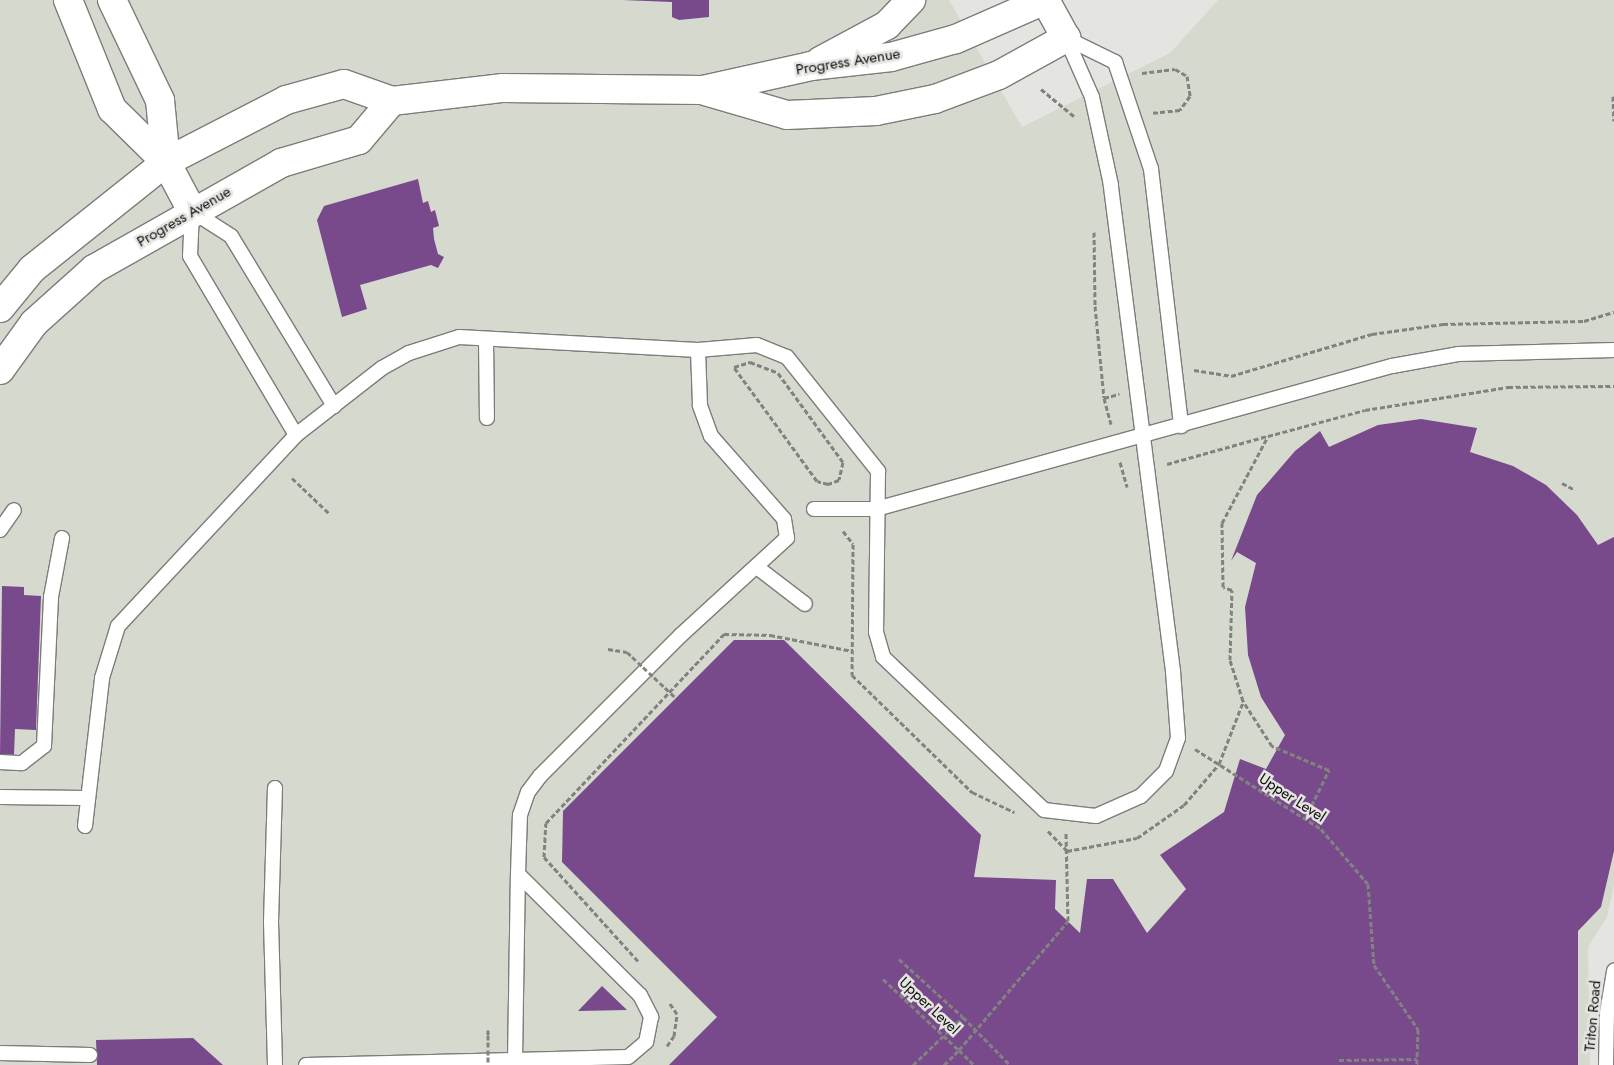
<!DOCTYPE html>
<style>
body{margin:0}
#map{position:relative;width:1614px;height:1065px;overflow:hidden;background:#e4e5e1;font-family:Jost,sans-serif}
div>[style]{position:absolute}
.built>*{inset:0;background:#d6d9ce}
.building>*{inset:0;background:#784a8b}
.path>*{height:3px;margin-top:-1.5px;transform-origin:0;background:repeating-linear-gradient(90deg,#828380 0 5px,transparent 0 7.5px)}
.roads{filter:drop-shadow(1px 0 #7c7d7a) drop-shadow(-1px 0 #7c7d7a) drop-shadow(0 1px #7c7d7a) drop-shadow(0 -1px #7c7d7a)}
.lane>*{height:14px;margin:-7px;padding:0 7px;transform-origin:7px;border-radius:7px;background:#fff}
.secondary>*{height:28px;margin:-14px;padding:0 14px;transform-origin:14px;border-radius:14px;background:#fff}
.path-bridge>*{height:3px;margin-top:-1.5px;transform-origin:0;background:repeating-linear-gradient(90deg,#828380 0 5px,transparent 0 7.5px)}
span{translate:-50% -50%;white-space:nowrap;text-align:center;line-height:1.15;-webkit-text-stroke:5px #e4e5e1;paint-order:stroke}
.street-label{font-size:15px;color:#0d0d0c}
</style>
<div id="map">
<div class="built">
<i style="clip-path:polygon(0 0,949px 0,1022px 127px,1170px 53px,1218px 0,1614px 0,1614px 885px,1607px 917px,1588px 947px,1590px 1065px,0 1065px)"></i>
</div>
<div class="building">
<i style="clip-path:polygon(622px 0,709px 0,709px 17px,679px 20px,672px 17px,672px 2px)"></i>
<i style="clip-path:polygon(418px 179px,423px 203px,428px 201px,431px 212px,435px 210px,439px 226px,433px 228px,434px 239px,438px 254px,444px 257px,438px 268px,431px 265px,360px 285px,367px 309px,342px 317px,317px 220px,324px 206px)"></i>
<i style="clip-path:polygon(1421px 419px,1477px 428px,1470px 452px,1513px 466px,1546px 485px,1577px 515px,1598px 545px,1614px 537px,1614px 851px,1601px 907px,1578px 931px,1578px 1065px,669px 1065px,717px 1017px,562px 862px,563px 811px,734px 640px,784px 640px,981px 835px,974px 877px,1056px 880px,1055px 909px,1080px 933px,1087px 879px,1113px 879px,1147px 933px,1186px 889px,1160px 855px,1224px 812px,1240px 759px,1266px 769px,1285px 735px,1261px 697px,1248px 655px,1245px 607px,1256px 563px,1237px 552px,1231px 561px,1257px 495px,1295px 451px,1320px 431px,1329px 447px,1378px 425px)"></i>
<i style="clip-path:polygon(2px 586px,24px 587px,24px 595px,41px 596px,36px 730px,15px 729px,14px 755px,0 754px)"></i>
<i style="clip-path:polygon(602px 986px,627px 1010px,578px 1011px)"></i>
<i style="clip-path:polygon(193px 1038px,223px 1065px,97px 1065px,96px 1040px)"></i>
</div>
<div class="path">
<i style="left:1142px;top:73px;width:33px;rotate:-7deg"></i>
<i style="left:1175px;top:69px;width:14px;rotate:30deg"></i>
<i style="left:1187px;top:76px;width:20px;rotate:81deg"></i>
<i style="left:1190px;top:96px;width:17px;rotate:126deg"></i>
<i style="left:1180px;top:110px;width:27px;rotate:174deg"></i>
<i style="left:1041px;top:89px;width:44px;rotate:39.5deg"></i>
<i style="left:1613px;top:96px;width:25px;rotate:88deg"></i>
<i style="left:1094px;top:232px;width:74px;rotate:89.2deg"></i>
<i style="left:1095px;top:306px;width:92px;rotate:84.4deg"></i>
<i style="left:1104px;top:398px;width:27px;rotate:75deg"></i>
<i style="left:750px;top:362px;width:30px;rotate:21deg"></i>
<i style="left:778px;top:373px;width:110px;rotate:53.9deg"></i>
<i style="left:843px;top:462px;width:18px;rotate:103deg"></i>
<i style="left:839px;top:480px;width:12px;rotate:160deg"></i>
<i style="left:828px;top:484px;width:11px;rotate:-165deg"></i>
<i style="left:817px;top:481px;width:141px;rotate:-126.1deg"></i>
<i style="left:734px;top:367px;width:17px;rotate:-17deg"></i>
<i style="left:1194px;top:370px;width:37px;rotate:9deg"></i>
<i style="left:1231px;top:376px;width:147px;rotate:-16.6deg"></i>
<i style="left:1372px;top:334px;width:72px;rotate:-8deg"></i>
<i style="left:1443px;top:324px;width:141px;rotate:-1.2deg"></i>
<i style="left:1584px;top:321px;width:31px;rotate:-17deg"></i>
<i style="left:1104px;top:398px;width:16px;rotate:-15deg"></i>
<i style="left:1120px;top:462px;width:26px;rotate:74deg"></i>
<i style="left:1167px;top:464px;width:104px;rotate:-15.6deg"></i>
<i style="left:292px;top:478px;width:52px;rotate:43.5deg"></i>
<i style="left:1562px;top:483px;width:15px;rotate:28deg"></i>
<i style="left:843px;top:531px;width:16px;rotate:52deg"></i>
<i style="left:853px;top:544px;width:131px;rotate:90.4deg"></i>
<i style="left:852px;top:675px;width:168px;rotate:44.3deg"></i>
<i style="left:972px;top:792px;width:47px;rotate:25.5deg"></i>
<i style="left:608px;top:649px;width:19px;rotate:9deg"></i>
<i style="left:1195px;top:749px;width:149px;rotate:32.4deg"></i>
<i style="left:1321px;top:829px;width:72px;rotate:49.5deg"></i>
<i style="left:1368px;top:884px;width:81px;rotate:85.8deg"></i>
<i style="left:1374px;top:965px;width:78px;rotate:55.5deg"></i>
<i style="left:1418px;top:1029px;width:36px;rotate:92deg"></i>
<i style="left:1305px;top:819px;width:55px;rotate:-63.9deg"></i>
<i style="left:1329px;top:770px;width:62px;rotate:-157.2deg"></i>
<i style="left:1272px;top:746px;width:54px;rotate:-122.8deg"></i>
<i style="left:1243px;top:701px;width:43px;rotate:-107.6deg"></i>
<i style="left:1230px;top:660px;width:70px;rotate:-88.4deg"></i>
<i style="left:1232px;top:590px;width:9px;rotate:-162deg"></i>
<i style="left:1223px;top:587px;width:64px;rotate:-90.9deg"></i>
<i style="left:1222px;top:523px;width:98px;rotate:-62.1deg"></i>
<i style="left:1268px;top:436px;width:100px;rotate:-15deg"></i>
<i style="left:1365px;top:410px;width:145px;rotate:-9.1deg"></i>
<i style="left:1508px;top:387px;width:106px;rotate:-0.5deg"></i>
<i style="left:1048px;top:831px;width:28px;rotate:46deg"></i>
<i style="left:1067px;top:851px;width:71px;rotate:-10.5deg"></i>
<i style="left:1137px;top:838px;width:57px;rotate:-35.1deg"></i>
<i style="left:1184px;top:805px;width:54px;rotate:-49.5deg"></i>
<i style="left:1219px;top:764px;width:66px;rotate:-68.8deg"></i>
<i style="left:899px;top:959px;width:86px;rotate:42.2deg"></i>
<i style="left:638px;top:961px;width:140px;rotate:-132.1deg"></i>
<i style="left:544px;top:857px;width:34px;rotate:-87deg"></i>
<i style="left:546px;top:823px;width:260px;rotate:-46.7deg"></i>
<i style="left:724px;top:634px;width:46px;rotate:1.2deg"></i>
<i style="left:770px;top:635px;width:84px;rotate:11deg"></i>
<i style="left:883px;top:979px;width:104px;rotate:43.1deg"></i>
<i style="left:959px;top:1050px;width:169px;rotate:-49.8deg"></i>
<i style="left:1068px;top:921px;width:88px;rotate:-91.3deg"></i>
<i style="left:488px;top:1030px;width:5px;rotate:90deg"></i>
<i style="left:667px;top:1046px;width:12px;rotate:-55deg"></i>
<i style="left:674px;top:1036px;width:22px;rotate:-82deg"></i>
<i style="left:677px;top:1014px;width:14px;rotate:-124deg"></i>
<i style="left:1339px;top:1060px;width:78px;rotate:-0.7deg"></i>
<i style="left:913px;top:1065px;width:69px;rotate:-43.8deg"></i>
<i style="left:963px;top:1017px;width:67px;rotate:45.6deg"></i>
<i style="left:944px;top:1065px;width:21px;rotate:-45deg"></i>
<i style="left:959px;top:1050px;width:21px;rotate:45deg"></i>
</div>
<div class="roads">
<div class="lane">
<i style="left:1066px;top:38px;width:55px;rotate:26.1deg"></i>
<i style="left:1115px;top:62px;width:113px;rotate:71.4deg"></i>
<i style="left:1151px;top:169px;width:259px;rotate:83.3deg"></i>
<i style="left:192px;top:211px;width:46px;rotate:32.7deg"></i>
<i style="left:231px;top:236px;width:199px;rotate:58.8deg"></i>
<i style="left:192px;top:212px;width:44px;rotate:92.6deg"></i>
<i style="left:190px;top:256px;width:208px;rotate:59.4deg"></i>
<i style="left:486px;top:339px;width:79px;rotate:89.3deg"></i>
<i style="left:814px;top:509px;width:62px"></i>
<i style="left:876px;top:509px;width:535px;rotate:-15.49deg"></i>
<i style="left:1392px;top:366px;width:67px;rotate:-10.3deg"></i>
<i style="left:1458px;top:354px;width:156px;rotate:-1.5deg"></i>
<i style="left:0;top:530px;width:24px;rotate:-55deg"></i>
<i style="left:758px;top:568px;width:59px;rotate:37.5deg"></i>
<i style="left:0;top:762px;width:22px;rotate:3deg"></i>
<i style="left:22px;top:763px;width:28px;rotate:-38deg"></i>
<i style="left:44px;top:746px;width:149px;rotate:-87.3deg"></i>
<i style="left:51px;top:597px;width:60px;rotate:-79.4deg"></i>
<i style="left:0;top:797px;width:85px;rotate:0.7deg"></i>
<i style="left:85px;top:826px;width:149px;rotate:-83.4deg"></i>
<i style="left:102px;top:678px;width:54px;rotate:-72.9deg"></i>
<i style="left:118px;top:626px;width:261px;rotate:-47deg"></i>
<i style="left:296px;top:435px;width:109px;rotate:-37.9deg"></i>
<i style="left:382px;top:368px;width:31px;rotate:-29deg"></i>
<i style="left:409px;top:353px;width:52px;rotate:-17.7deg"></i>
<i style="left:459px;top:337px;width:239px;rotate:3.1deg"></i>
<i style="left:698px;top:350px;width:59px;rotate:-4.8deg"></i>
<i style="left:757px;top:345px;width:32px;rotate:22deg"></i>
<i style="left:787px;top:357px;width:146px;rotate:51.4deg"></i>
<i style="left:878px;top:471px;width:161px;rotate:90.7deg"></i>
<i style="left:876px;top:632px;width:26px;rotate:74deg"></i>
<i style="left:883px;top:657px;width:222px;rotate:43.5deg"></i>
<i style="left:1044px;top:810px;width:52px;rotate:6.6deg"></i>
<i style="left:1096px;top:816px;width:49px;rotate:-24deg"></i>
<i style="left:1141px;top:796px;width:35px;rotate:-45deg"></i>
<i style="left:1166px;top:771px;width:35px;rotate:-70deg"></i>
<i style="left:1178px;top:738px;width:67px;rotate:-94.3deg"></i>
<i style="left:1173px;top:671px;width:490px;rotate:-97.3deg"></i>
<i style="left:1111px;top:185px;width:90px;rotate:-102.2deg"></i>
<i style="left:1092px;top:97px;width:64px;rotate:-113.8deg"></i>
<i style="left:518px;top:874px;width:172px;rotate:44.8deg"></i>
<i style="left:640px;top:995px;width:25px;rotate:63deg"></i>
<i style="left:651px;top:1017px;width:25px;rotate:101deg"></i>
<i style="left:646px;top:1042px;width:23px;rotate:140deg"></i>
<i style="left:628px;top:1057px;width:113px;rotate:178.5deg"></i>
<i style="left:515px;top:1060px;width:186px;rotate:-89.1deg"></i>
<i style="left:518px;top:874px;width:59px;rotate:-88.1deg"></i>
<i style="left:520px;top:815px;width:24px;rotate:-71deg"></i>
<i style="left:528px;top:792px;width:20px;rotate:-53deg"></i>
<i style="left:540px;top:776px;width:199px;rotate:-45deg"></i>
<i style="left:681px;top:635px;width:144px;rotate:-42.5deg"></i>
<i style="left:787px;top:538px;width:19px;rotate:-99deg"></i>
<i style="left:784px;top:519px;width:111px;rotate:-131.3deg"></i>
<i style="left:711px;top:436px;width:33px;rotate:-110deg"></i>
<i style="left:700px;top:405px;width:55px;rotate:-92.1deg"></i>
<i style="left:0;top:1053px;width:90px;rotate:1.3deg"></i>
<i style="left:275px;top:1065px;width:143px;rotate:-91.6deg"></i>
<i style="left:271px;top:922px;width:134px;rotate:-88.3deg"></i>
<i style="left:306px;top:1065px;width:209px;rotate:-1.4deg"></i>
<i style="left:1606px;top:1065px;width:52px;rotate:-88.9deg"></i>
<i style="left:1607px;top:1013px;width:43px;rotate:-80.5deg"></i>
</div>
<div class="secondary">
<i style="left:68px;top:0;width:118px;rotate:68deg"></i>
<i style="left:112px;top:109px;width:76px;rotate:44.5deg"></i>
<i style="left:166px;top:162px;width:55px;rotate:62deg"></i>
<i style="left:112px;top:0;width:111px;rotate:64.4deg"></i>
<i style="left:160px;top:100px;width:62px;rotate:84.5deg"></i>
<i style="left:820px;top:61px;width:76px;rotate:-28.2deg"></i>
<i style="left:887px;top:25px;width:35px;rotate:-46deg"></i>
<i style="left:705px;top:91px;width:85px;rotate:16.3deg"></i>
<i style="left:787px;top:115px;width:89px;rotate:-2.6deg"></i>
<i style="left:876px;top:111px;width:60px;rotate:-11.5deg"></i>
<i style="left:935px;top:99px;width:68px;rotate:-20.6deg"></i>
<i style="left:999px;top:75px;width:77px;rotate:-28.9deg"></i>
<i style="left:1066px;top:38px;width:43px;rotate:-118.9deg"></i>
<i style="left:0;top:308px;width:50px;rotate:-50.6deg"></i>
<i style="left:32px;top:269px;width:171px;rotate:-38.6deg"></i>
<i style="left:166px;top:162px;width:135px;rotate:-27.3deg"></i>
<i style="left:286px;top:100px;width:60px;rotate:-15.4deg"></i>
<i style="left:344px;top:84px;width:51px;rotate:19.5deg"></i>
<i style="left:392px;top:101px;width:112px;rotate:-6.7deg"></i>
<i style="left:503px;top:88px;width:200px;rotate:0.6deg"></i>
<i style="left:703px;top:90px;width:111px;rotate:-12.5deg"></i>
<i style="left:811px;top:66px;width:81px;rotate:-6.4deg"></i>
<i style="left:891px;top:57px;width:67px;rotate:-15.5deg"></i>
<i style="left:956px;top:39px;width:97px;rotate:-23.7deg"></i>
<i style="left:0;top:370px;width:58px;rotate:-54.1deg"></i>
<i style="left:34px;top:323px;width:81px;rotate:-42deg"></i>
<i style="left:94px;top:269px;width:215px;rotate:-29.5deg"></i>
<i style="left:281px;top:163px;width:81px;rotate:-16.4deg"></i>
<i style="left:359px;top:140px;width:51px;rotate:-49.8deg"></i>
</div>
</div>
<div class="path-bridge">
<i style="left:627px;top:652px;width:67px;rotate:43.2deg"></i>
<i style="left:488px;top:1035px;width:30px;rotate:90deg"></i>
</div>
<div class="street-label">
<span style="left:848px;top:62px;rotate:-9deg">Progress Avenue</span>
<span style="left:184px;top:217px;rotate:-30deg">Progress Avenue</span>
<span style="left:1292px;top:798px;rotate:33deg">Upper Level</span>
<span style="left:929px;top:1006px;rotate:43deg">Upper Level</span>
<span style="left:1593px;top:1016px;rotate:-85deg">Triton Road</span>
</div>
</div>
